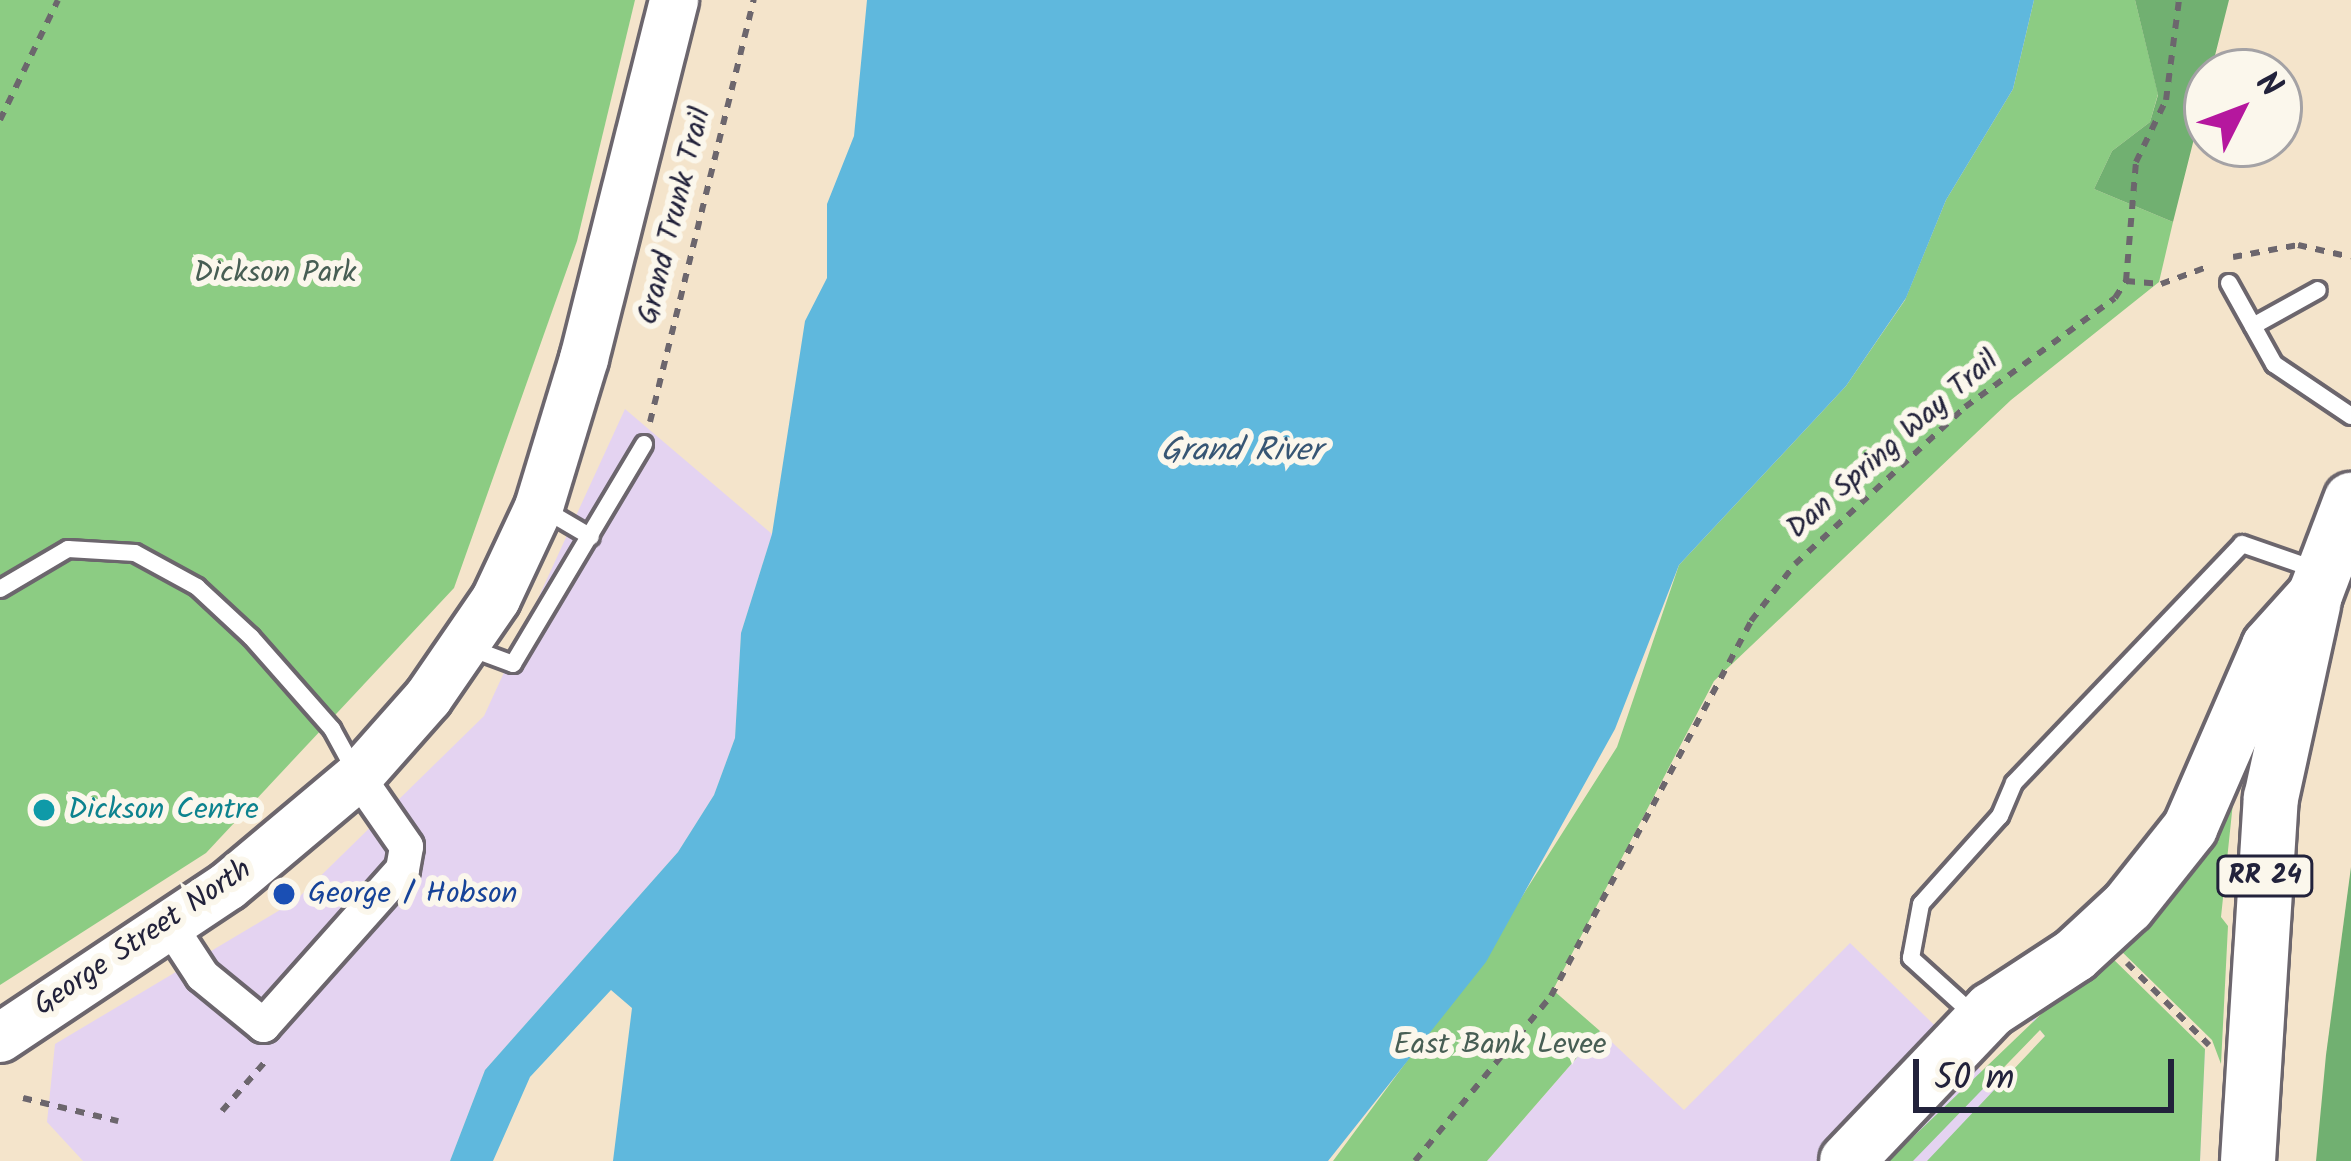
<!DOCTYPE html>
<style>
body{margin:0}
#map{position:relative;width:2351px;height:1161px;overflow:hidden;background:#f4e4cb;font-family:Kalam,sans-serif}
div>[style]{position:absolute}
.built>*{inset:0;background:#e4d3f1}
.green>*{inset:0;background:#8ccc83}
.forest>*{inset:0;background:#71b071}
.water>*{inset:0;background:#5fb8dd}
.path>*{height:6px;margin-top:-3px;transform-origin:0;background:repeating-linear-gradient(90deg,#6c666d 0 9px,transparent 0 18px)}
.roads{filter:drop-shadow(3px 0 #6c666d) drop-shadow(-3px 0 #6c666d) drop-shadow(0 3px #6c666d) drop-shadow(0 -3px #6c666d)}
.service>*{height:16px;margin:-8px;padding:0 8px;transform-origin:8px;border-radius:8px;background:#fff}
.minor>*{height:33px;margin:-16.5px;padding:0 16.5px;transform-origin:16.5px;border-radius:16.5px;background:#fff}
.secondary>*{height:48px;margin:-24px;padding:0 24px;transform-origin:24px;border-radius:24px;background:#fff}
.primary>*{height:54px;margin:-27px;padding:0 27px;transform-origin:27px;border-radius:27px;background:#fff}
.dots>*{width:33px;height:33px;translate:-50% -50%;box-sizing:border-box;border:6px solid #fbf7ec;border-radius:50%}
span{translate:-50% -50%;white-space:nowrap;text-align:center;line-height:1.15;-webkit-text-stroke:12px #fbf7ec;paint-order:stroke}
.shield-label span{padding:3px 9px;background:#fbf7ec;border:3px solid;border-radius:9px;-webkit-text-stroke-width:0}
.shield-label{font-size:27px;color:#22223b;font-weight:700}
.street-label{font-size:30px;color:#22223b}
.park-label{font-size:30px;color:#475e54}
.culture-label{font-size:30px;color:#0d838f}
.left{translate:0 -50%;text-align:left}
.transit-label{font-size:30px;color:#164399}
.water-label{font-size:33px;color:#375674;font-style:italic}
.north{position:absolute;left:2183px;top:48px;width:120px;height:120px;box-sizing:border-box;background:#fbf7ec;border:3px solid #a4a2a5;border-radius:50%;rotate:48deg;font-size:33px;font-weight:700;line-height:48px;text-align:center;color:#22223b}
.north::after{content:'';display:block;margin:auto;width:42px;height:54px;background:#b5179e;clip-path:polygon(50% 0,100% 100%,50% 72%,0 100%)}
.scale{position:absolute;left:1913px;top:1059px;width:261px;height:54px;box-sizing:border-box;border:6px solid #22223b;border-top:0;padding-left:15px;font-size:36px;line-height:42px;white-space:nowrap;color:#22223b;-webkit-text-stroke:9px #fbf7ec;paint-order:stroke}
</style>
<div id="map">
<div class="built">
<i style="clip-path:polygon(625px 409px,772px 534px,741px 633px,735px 738px,714px 795px,678px 852px,485px 1070px,450px 1161px,83px 1161px,47px 1122px,55px 1044px,295px 901px,484px 716px)"></i>
<i style="clip-path:polygon(1850px 943px,1998px 1087px,2045px 1036px,2029px 1017px,2205px 1049px,2200px 1161px,1487px 1161px,1600px 1031px,1684px 1110px)"></i>
</div>
<div class="green">
<i style="clip-path:polygon(0 0,635px 0,577px 241px,454px 588px,206px 853px,0 985px)"></i>
<i style="clip-path:polygon(2034px 0,2135px 0,2158px 94px,2150px 122px,2112px 151px,2094px 189px,2173px 222px,2159px 282px,2011px 400px,1714px 681px,1553px 990px,1600px 1031px,1487px 1161px,1333px 1161px,1481px 961px,1617px 747px,1679px 565px,1846px 386px,1905px 300px,1946px 200px,2013px 89px)"></i>
<i style="clip-path:polygon(2234px 793px,2221px 917px,2228px 926px,2221px 1064px,2212px 1040px,2114px 944px)"></i>
<i style="clip-path:polygon(2106px 952px,2205px 1049px,2200px 1161px,1927px 1161px,2045px 1036px,2040px 1030px,1913px 1161px,1888px 1161px)"></i>
</div>
<div class="forest">
<i style="clip-path:polygon(2135px 0,2229px 0,2173px 222px,2094px 189px,2112px 151px,2150px 122px,2158px 95px)"></i>
<i style="clip-path:polygon(2351px 867px,2351px 1161px,2316px 1161px,2326px 1055px)"></i>
</div>
<div class="water">
<i style="clip-path:polygon(867px 0,2034px 0,2013px 89px,1946px 200px,1906px 298px,1846px 386px,1679px 565px,1615px 729px,1486px 962px,1328px 1161px,613px 1161px,632px 1008px,611px 990px,530px 1077px,493px 1161px,450px 1161px,485px 1070px,678px 852px,714px 795px,735px 738px,741px 633px,772px 534px,805px 321px,827px 278px,827px 204px,854px 136px)"></i>
</div>
<div class="path">
<i style="left:0;top:120px;width:133px;rotate:-64.2deg"></i>
<i style="left:2233px;top:257px;width:66px;rotate:-10.5deg"></i>
<i style="left:2298px;top:245px;width:54px;rotate:12.8deg"></i>
<i style="left:2126px;top:281px;width:35px;rotate:5deg"></i>
<i style="left:2161px;top:284px;width:52px;rotate:-20.2deg"></i>
<i style="left:650px;top:422px;width:435px;rotate:-76.2deg"></i>
<i style="left:2127px;top:963px;width:116px;rotate:45deg"></i>
<i style="left:23px;top:1098px;width:98px;rotate:13.6deg"></i>
<i style="left:222px;top:1111px;width:64px;rotate:-48.8deg"></i>
<i style="left:1415px;top:1161px;width:214px;rotate:-50.5deg"></i>
<i style="left:1551px;top:996px;width:425px;rotate:-61.9deg"></i>
<i style="left:1751px;top:621px;width:72px;rotate:-52.3deg"></i>
<i style="left:1795px;top:564px;width:231px;rotate:-42.7deg"></i>
<i style="left:1965px;top:407px;width:185px;rotate:-36deg"></i>
<i style="left:2115px;top:298px;width:20px;rotate:-57deg"></i>
<i style="left:2126px;top:281px;width:119px;rotate:-85.2deg"></i>
<i style="left:2136px;top:162px;width:69px;rotate:-64.2deg"></i>
<i style="left:2166px;top:100px;width:101px;rotate:-82.6deg"></i>
</div>
<div class="roads">
<div class="service">
<i style="left:2229px;top:283px;width:93px;rotate:60.9deg"></i>
<i style="left:2274px;top:364px;width:93px;rotate:34deg"></i>
<i style="left:2253px;top:326px;width:74px;rotate:-29deg"></i>
<i style="left:545px;top:510px;width:53px;rotate:30.4deg"></i>
<i style="left:0;top:589px;width:79px;rotate:-30.5deg"></i>
<i style="left:68px;top:549px;width:67px;rotate:3.4deg"></i>
<i style="left:135px;top:553px;width:71px;rotate:28.7deg"></i>
<i style="left:197px;top:587px;width:74px;rotate:42.8deg"></i>
<i style="left:251px;top:637px;width:123px;rotate:48.6deg"></i>
<i style="left:332px;top:729px;width:48px;rotate:61.3deg"></i>
<i style="left:470px;top:648px;width:46px;rotate:20.4deg"></i>
<i style="left:513px;top:664px;width:256px;rotate:-59.2deg"></i>
<i style="left:1976px;top:1017px;width:88px;rotate:-137.8deg"></i>
<i style="left:1911px;top:958px;width:55px;rotate:-79.5deg"></i>
<i style="left:1921px;top:904px;width:118px;rotate:-48.1deg"></i>
<i style="left:2000px;top:816px;width:36px;rotate:-67deg"></i>
<i style="left:2014px;top:783px;width:330px;rotate:-46.3deg"></i>
<i style="left:2242px;top:544px;width:79px;rotate:19.1deg"></i>
</div>
<div class="minor">
<i style="left:168px;top:923px;width:62px;rotate:56.8deg"></i>
<i style="left:202px;top:975px;width:79px;rotate:39.3deg"></i>
<i style="left:263px;top:1025px;width:209px;rotate:-48.3deg"></i>
<i style="left:402px;top:869px;width:23px;rotate:-80deg"></i>
<i style="left:406px;top:846px;width:84px;rotate:-124.8deg"></i>
</div>
<div class="secondary">
<i style="left:0;top:1038px;width:274px;rotate:-33.7deg"></i>
<i style="left:228px;top:886px;width:170px;rotate:-40deg"></i>
<i style="left:358px;top:777px;width:106px;rotate:-48.5deg"></i>
<i style="left:428px;top:698px;width:120px;rotate:-55.5deg"></i>
<i style="left:496px;top:599px;width:102px;rotate:-64.9deg"></i>
<i style="left:539px;top:507px;width:155px;rotate:-73.1deg"></i>
<i style="left:584px;top:359px;width:370px;rotate:-75.9deg"></i>
</div>
<div class="primary">
<i style="left:1847px;top:1161px;width:209px;rotate:-46.4deg"></i>
<i style="left:1991px;top:1010px;width:100px;rotate:-33.2deg"></i>
<i style="left:2075px;top:955px;width:72px;rotate:-42.8deg"></i>
<i style="left:2128px;top:906px;width:100px;rotate:-51.5deg"></i>
<i style="left:2190px;top:828px;width:198px;rotate:-66.5deg"></i>
<i style="left:2269px;top:646px;width:69px;rotate:-48deg"></i>
<i style="left:2315px;top:595px;width:102px;rotate:-69.2deg"></i>
<i style="left:2248px;top:1161px;width:364px;rotate:-86.4deg"></i>
<i style="left:2271px;top:798px;width:198px;rotate:-77.7deg"></i>
</div>
</div>
<div class="dots">
<i style="left:44px;top:810px;background:#0f9aa8"></i>
<i style="left:284px;top:894px;background:#1a4fb4"></i>
</div>
<div class="shield-label">
<span style="left:2265px;top:876px">RR 24</span>
</div>
<div class="street-label">
<span style="left:675px;top:216px;rotate:-76deg">Grand Trunk Trail</span>
<span style="left:1893px;top:445px;rotate:-41deg">Dan Spring Way Trail</span>
<span style="left:143px;top:938px;rotate:-34deg">George Street North</span>
</div>
<div class="park-label">
<span style="left:275px;top:273px">Dickson Park</span>
<span style="left:1500px;top:1045px">East Bank Levee</span>
</div>
<div class="culture-label">
<span class="left" style="left:68px;top:810px">Dickson Centre</span>
</div>
<div class="transit-label">
<span class="left" style="left:308px;top:894px">George / Hobson</span>
</div>
<div class="water-label">
<span style="left:1241px;top:452px">Grand River</span>
</div>
<div class="north">N</div>
<div class="scale">50 m</div>
</div>
